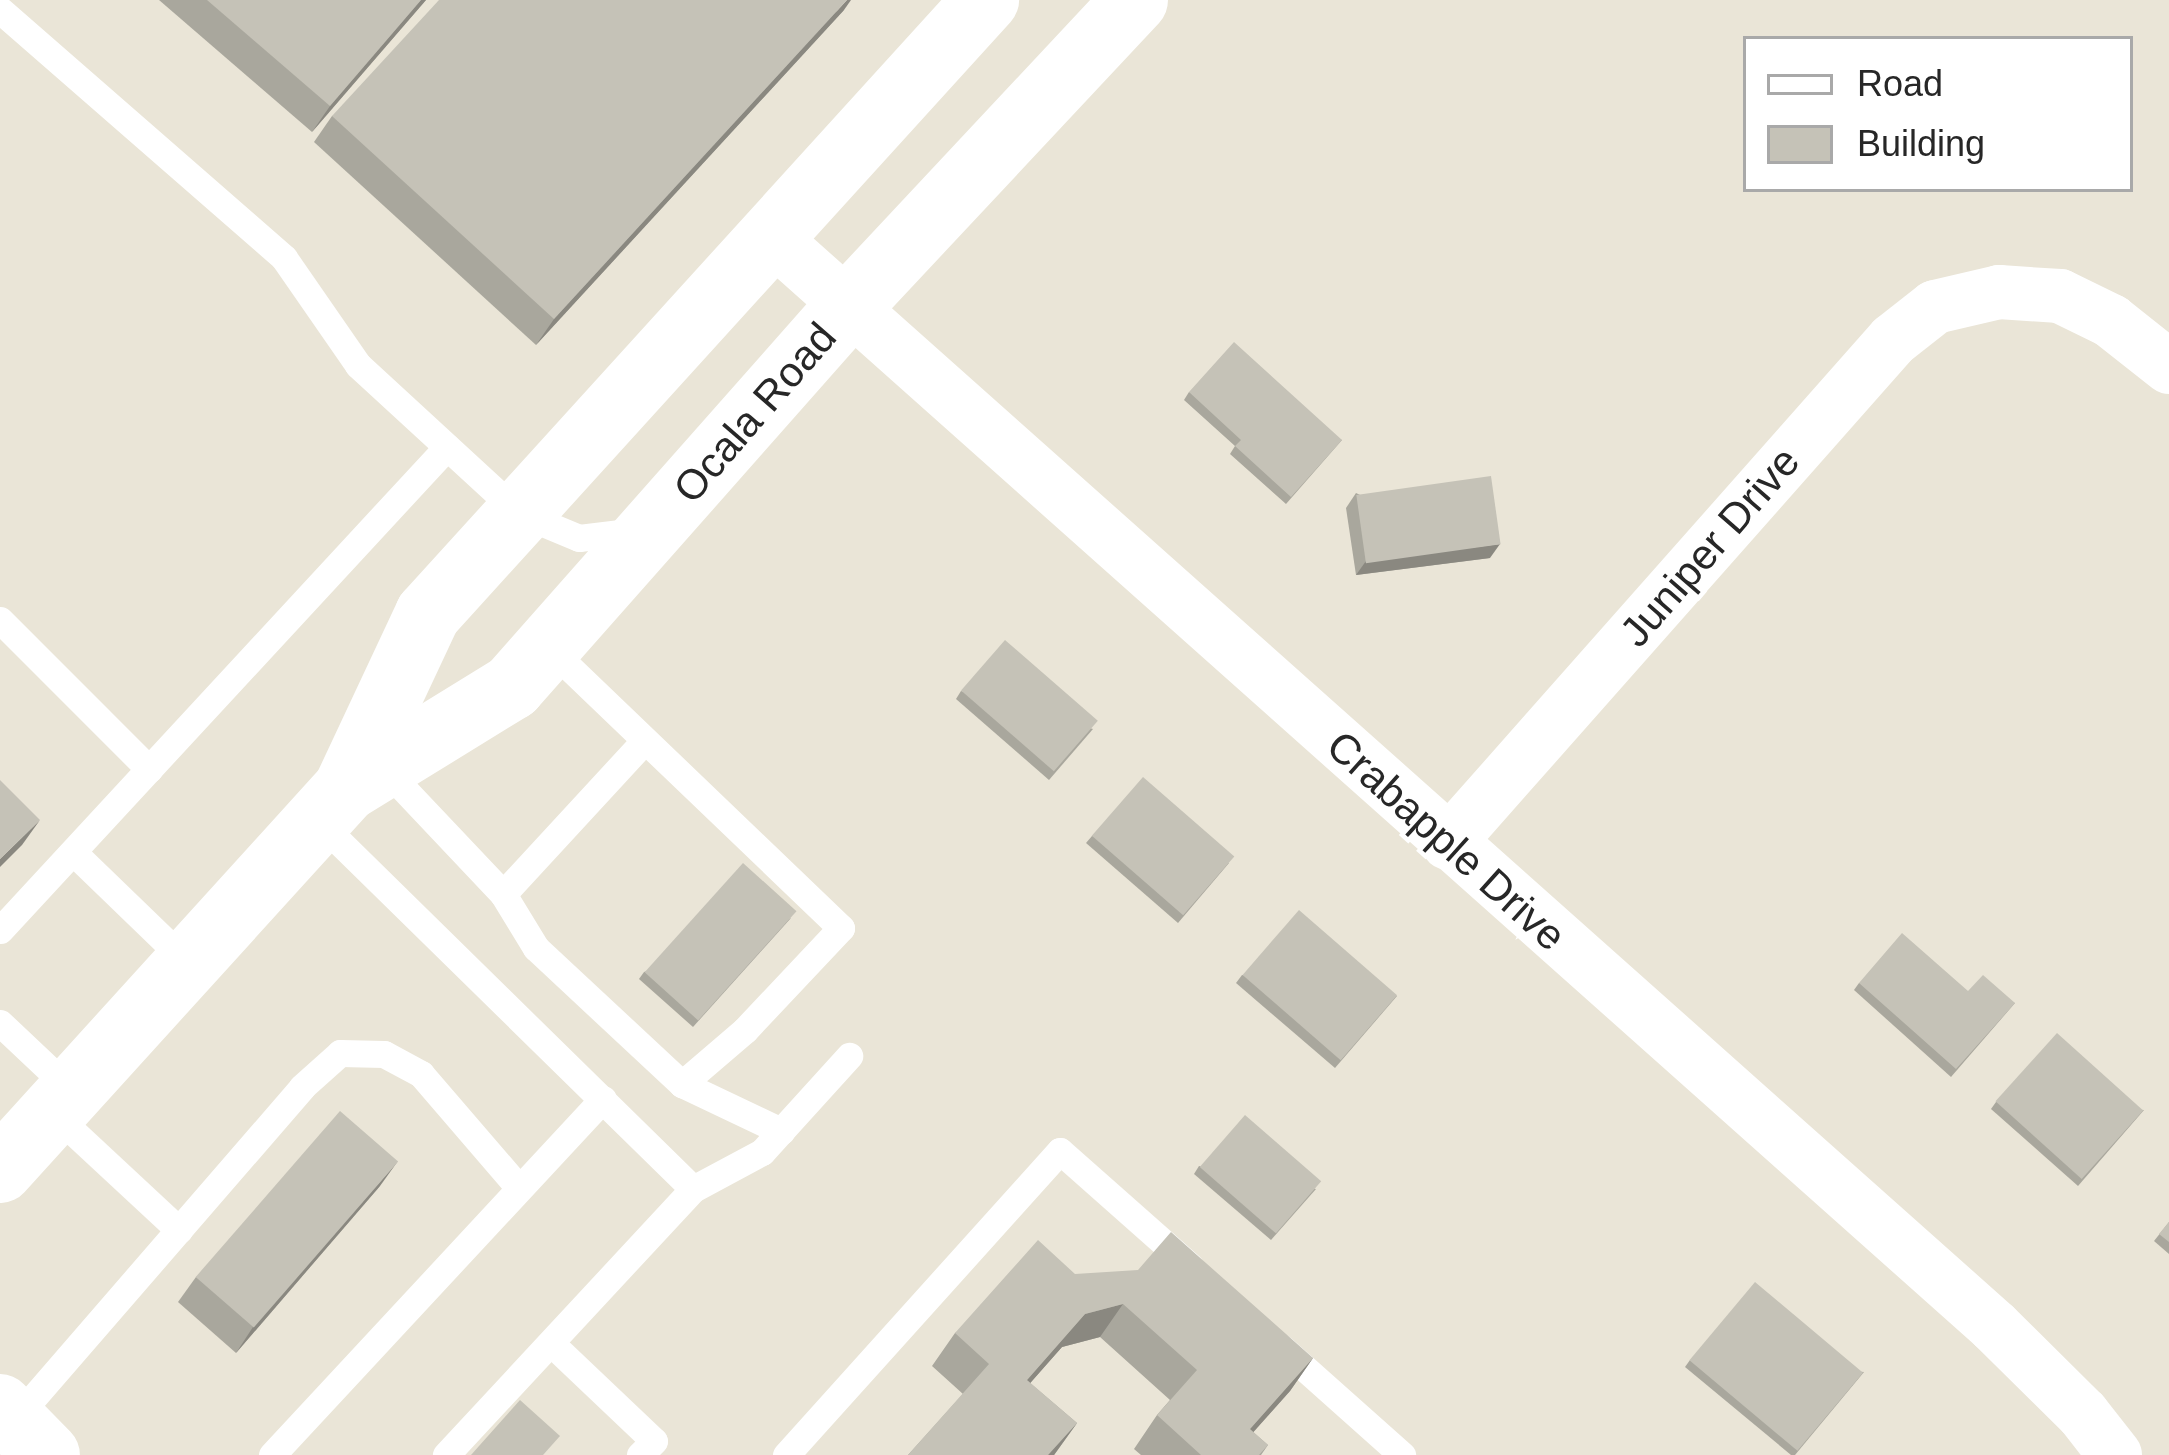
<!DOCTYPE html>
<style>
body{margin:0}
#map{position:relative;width:2169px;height:1455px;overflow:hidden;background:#eae5d7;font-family:Helvetica,sans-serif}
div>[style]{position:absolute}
.service>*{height:27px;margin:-13.5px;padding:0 13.5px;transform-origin:13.5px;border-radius:13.5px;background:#fff}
.minor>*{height:54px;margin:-27px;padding:0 27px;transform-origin:27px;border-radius:27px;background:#fff}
.secondary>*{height:66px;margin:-33px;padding:0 33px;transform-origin:33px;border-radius:33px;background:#fff}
.wall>*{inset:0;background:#a9a79d}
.shaded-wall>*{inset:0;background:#8a8880}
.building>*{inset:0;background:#c5c2b7;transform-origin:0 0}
span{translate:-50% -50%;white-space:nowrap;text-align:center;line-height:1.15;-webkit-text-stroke:9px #fff;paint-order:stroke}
.street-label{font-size:42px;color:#272727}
.legend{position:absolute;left:1743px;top:36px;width:390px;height:156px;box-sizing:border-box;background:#fff;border:3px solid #a9a9a9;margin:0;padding:15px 21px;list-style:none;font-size:36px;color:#272727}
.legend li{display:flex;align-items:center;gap:24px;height:60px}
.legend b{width:60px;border:3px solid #a9a9a9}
</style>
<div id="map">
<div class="service">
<i style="left:0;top:10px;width:377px;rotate:41.1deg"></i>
<i style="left:284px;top:258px;width:130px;rotate:55.3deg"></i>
<i style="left:358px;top:365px;width:219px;rotate:42.6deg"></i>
<i style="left:519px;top:513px;width:65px;rotate:22.6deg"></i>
<i style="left:579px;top:538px;width:56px;rotate:-7.1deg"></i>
<i style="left:0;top:620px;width:211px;rotate:45deg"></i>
<i style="left:548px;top:647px;width:406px;rotate:43.8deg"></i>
<i style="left:841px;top:928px;width:140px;rotate:133.3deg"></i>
<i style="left:745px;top:1030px;width:83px;rotate:139.4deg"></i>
<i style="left:383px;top:767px;width:175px;rotate:46.6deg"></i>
<i style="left:503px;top:894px;width:63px;rotate:58.6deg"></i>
<i style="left:536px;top:948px;width:200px;rotate:43deg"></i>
<i style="left:682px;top:1084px;width:110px;rotate:25.4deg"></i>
<i style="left:318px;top:821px;width:525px;rotate:44.46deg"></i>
<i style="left:693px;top:1189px;width:363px;rotate:132.9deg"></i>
<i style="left:73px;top:852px;width:164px;rotate:44deg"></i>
<i style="left:503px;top:894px;width:208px;rotate:-47.3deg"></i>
<i style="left:0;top:930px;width:658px;rotate:-47.22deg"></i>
<i style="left:0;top:1023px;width:98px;rotate:43.3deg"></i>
<i style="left:53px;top:1113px;width:172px;rotate:42.9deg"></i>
<i style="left:693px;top:1189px;width:78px;rotate:-28.2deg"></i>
<i style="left:762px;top:1152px;width:130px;rotate:-47.8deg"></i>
<i style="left:553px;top:1345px;width:139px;rotate:43.5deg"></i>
<i style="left:654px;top:1441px;width:20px;rotate:135deg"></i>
<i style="left:1282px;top:1348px;width:161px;rotate:41.7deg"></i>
<i style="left:14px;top:1420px;width:440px;rotate:-49.1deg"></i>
<i style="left:302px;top:1087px;width:51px;rotate:-41.8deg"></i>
<i style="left:340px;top:1053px;width:44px;rotate:1.3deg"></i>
<i style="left:384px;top:1054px;width:42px;rotate:28.4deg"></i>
<i style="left:421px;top:1074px;width:150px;rotate:49.3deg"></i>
<i style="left:272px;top:1455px;width:486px;rotate:-47.1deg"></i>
<i style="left:786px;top:1455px;width:409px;rotate:-48deg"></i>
<i style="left:1060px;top:1151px;width:174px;rotate:41.5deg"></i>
</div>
<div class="minor">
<i style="left:768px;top:234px;width:1642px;rotate:41.69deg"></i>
<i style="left:1994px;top:1326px;width:125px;rotate:44.7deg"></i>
<i style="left:2083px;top:1414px;width:52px;rotate:52deg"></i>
<i style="left:1448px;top:843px;width:672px;rotate:-48.5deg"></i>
<i style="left:1893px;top:340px;width:53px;rotate:-38.2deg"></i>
<i style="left:1935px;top:307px;width:66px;rotate:-13.2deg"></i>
<i style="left:1999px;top:292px;width:61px;rotate:3.8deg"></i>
<i style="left:2060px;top:296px;width:57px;rotate:26.1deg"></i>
<i style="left:2111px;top:321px;width:74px;rotate:38.4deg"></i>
</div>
<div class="secondary">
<i style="left:346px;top:789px;width:195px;rotate:-31.6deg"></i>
<i style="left:512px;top:687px;width:507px;rotate:-48.52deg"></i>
<i style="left:848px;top:307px;width:420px;rotate:-46.9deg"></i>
<i style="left:0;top:1170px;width:515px;rotate:-47.76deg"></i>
<i style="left:346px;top:789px;width:193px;rotate:-64.9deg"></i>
<i style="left:428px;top:614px;width:830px;rotate:-47.74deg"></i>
<i style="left:0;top:1407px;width:67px;rotate:45.6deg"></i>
</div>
<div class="wall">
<i style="clip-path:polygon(159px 0,426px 0,312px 132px)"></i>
<i style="clip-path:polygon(844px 10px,536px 345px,314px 142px,332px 116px)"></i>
<i style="clip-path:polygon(1189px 392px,1342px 440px,1286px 504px,1230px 454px,1235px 446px,1184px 400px)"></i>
<i style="clip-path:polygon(1356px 493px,1490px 558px,1356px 575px,1346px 508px)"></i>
<i style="clip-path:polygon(961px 691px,1093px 729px,1049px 780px,956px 699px)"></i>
<i style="clip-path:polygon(1092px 836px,1229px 863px,1178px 923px,1086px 843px)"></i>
<i style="clip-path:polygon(791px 918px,693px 1027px,639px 979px,644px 972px)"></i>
<i style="clip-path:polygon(1242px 975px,1397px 996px,1335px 1068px,1236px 983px)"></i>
<i style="clip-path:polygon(1859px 983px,1968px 991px,2015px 1003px,1951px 1077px,1854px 990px)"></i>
<i style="clip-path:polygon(1996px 1102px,2144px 1110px,2078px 1186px,1991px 1109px)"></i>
<i style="clip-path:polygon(1199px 1166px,1316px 1189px,1271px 1240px,1194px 1174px)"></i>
<i style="clip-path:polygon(380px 1186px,236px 1353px,178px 1302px,196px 1277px)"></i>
<i style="clip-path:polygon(2169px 1222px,2169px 1254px,2154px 1241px)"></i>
<i style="clip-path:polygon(1075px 1274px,1313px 1358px,1290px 1391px,1253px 1432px,1268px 1445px,1261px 1455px,1141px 1455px,1134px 1449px,1157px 1415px,1170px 1400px,1100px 1337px,1062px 1347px,1030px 1383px,1077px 1423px,1054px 1455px,908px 1455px,963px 1394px,932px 1366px,955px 1333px)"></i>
<i style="clip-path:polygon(1690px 1360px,1864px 1372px,1795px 1455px,1791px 1455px,1685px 1367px)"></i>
</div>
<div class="shaded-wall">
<i style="clip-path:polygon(421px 0,426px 0,312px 132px,330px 106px)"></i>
<i style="clip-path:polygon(847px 0,851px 0,844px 10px,536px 345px,554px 319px)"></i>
<i style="clip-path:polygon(1500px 544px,1490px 558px,1356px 575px,1366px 561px)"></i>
<i style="clip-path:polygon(40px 820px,22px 845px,0 867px,0 859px)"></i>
<i style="clip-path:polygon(398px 1161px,380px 1186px,236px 1353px,253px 1327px)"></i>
<i style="clip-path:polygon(1123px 1304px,1100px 1337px,1062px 1347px,1004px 1413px,1027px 1380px,1085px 1314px)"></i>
<i style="clip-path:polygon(1313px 1358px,1290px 1391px,1233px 1455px,1250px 1429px)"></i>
<i style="clip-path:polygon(1077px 1423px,1054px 1455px,1048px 1455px)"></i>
</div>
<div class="building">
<i style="clip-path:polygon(207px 0,421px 0,330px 106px)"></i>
<i style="clip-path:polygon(439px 0,847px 0,554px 319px,332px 116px)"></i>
<i style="clip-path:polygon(1234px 342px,1342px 440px,1291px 497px,1235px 446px,1241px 440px,1189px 392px)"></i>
<i style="left:1491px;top:476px;width:69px;height:136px;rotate:82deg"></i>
<i style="left:1005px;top:640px;width:123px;height:67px;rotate:41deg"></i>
<i style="left:1143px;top:777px;width:121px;height:78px;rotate:41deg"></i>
<i style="clip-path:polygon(0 780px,40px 820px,0 859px)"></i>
<i style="left:743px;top:863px;width:72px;height:147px;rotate:42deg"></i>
<i style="left:1299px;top:910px;width:130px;height:86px;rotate:41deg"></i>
<i style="clip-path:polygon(1902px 933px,1968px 991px,1983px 975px,2015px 1003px,1956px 1069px,1859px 983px)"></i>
<i style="left:2057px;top:1033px;width:116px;height:92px;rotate:42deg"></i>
<i style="left:340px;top:1111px;width:77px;height:220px;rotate:41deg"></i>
<i style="left:1245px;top:1115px;width:101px;height:69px;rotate:41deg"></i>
<i style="clip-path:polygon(2169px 1222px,2169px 1242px,2159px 1234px)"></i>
<i style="clip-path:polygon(1171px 1232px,1313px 1358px,1250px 1429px,1268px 1445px,1259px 1455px,1201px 1455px,1157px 1415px,1197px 1370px,1123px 1304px,1085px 1314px,1027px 1380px,1077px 1423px,1048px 1455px,908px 1455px,989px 1364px,955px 1333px,1038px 1240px,1075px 1274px,1138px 1270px)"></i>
<i style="left:1755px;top:1282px;width:141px;height:102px;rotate:40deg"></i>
<i style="clip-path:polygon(520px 1400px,560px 1436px,543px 1455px,471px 1455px)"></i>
</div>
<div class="street-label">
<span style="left:755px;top:413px;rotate:-49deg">Ocala Road</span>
<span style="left:1710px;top:547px;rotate:-49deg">Juniper Drive</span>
<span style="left:1446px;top:841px;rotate:42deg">Crabapple Drive</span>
</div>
<ul class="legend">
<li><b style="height:15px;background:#fff"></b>Road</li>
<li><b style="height:33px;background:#c5c2b7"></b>Building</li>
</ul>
</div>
